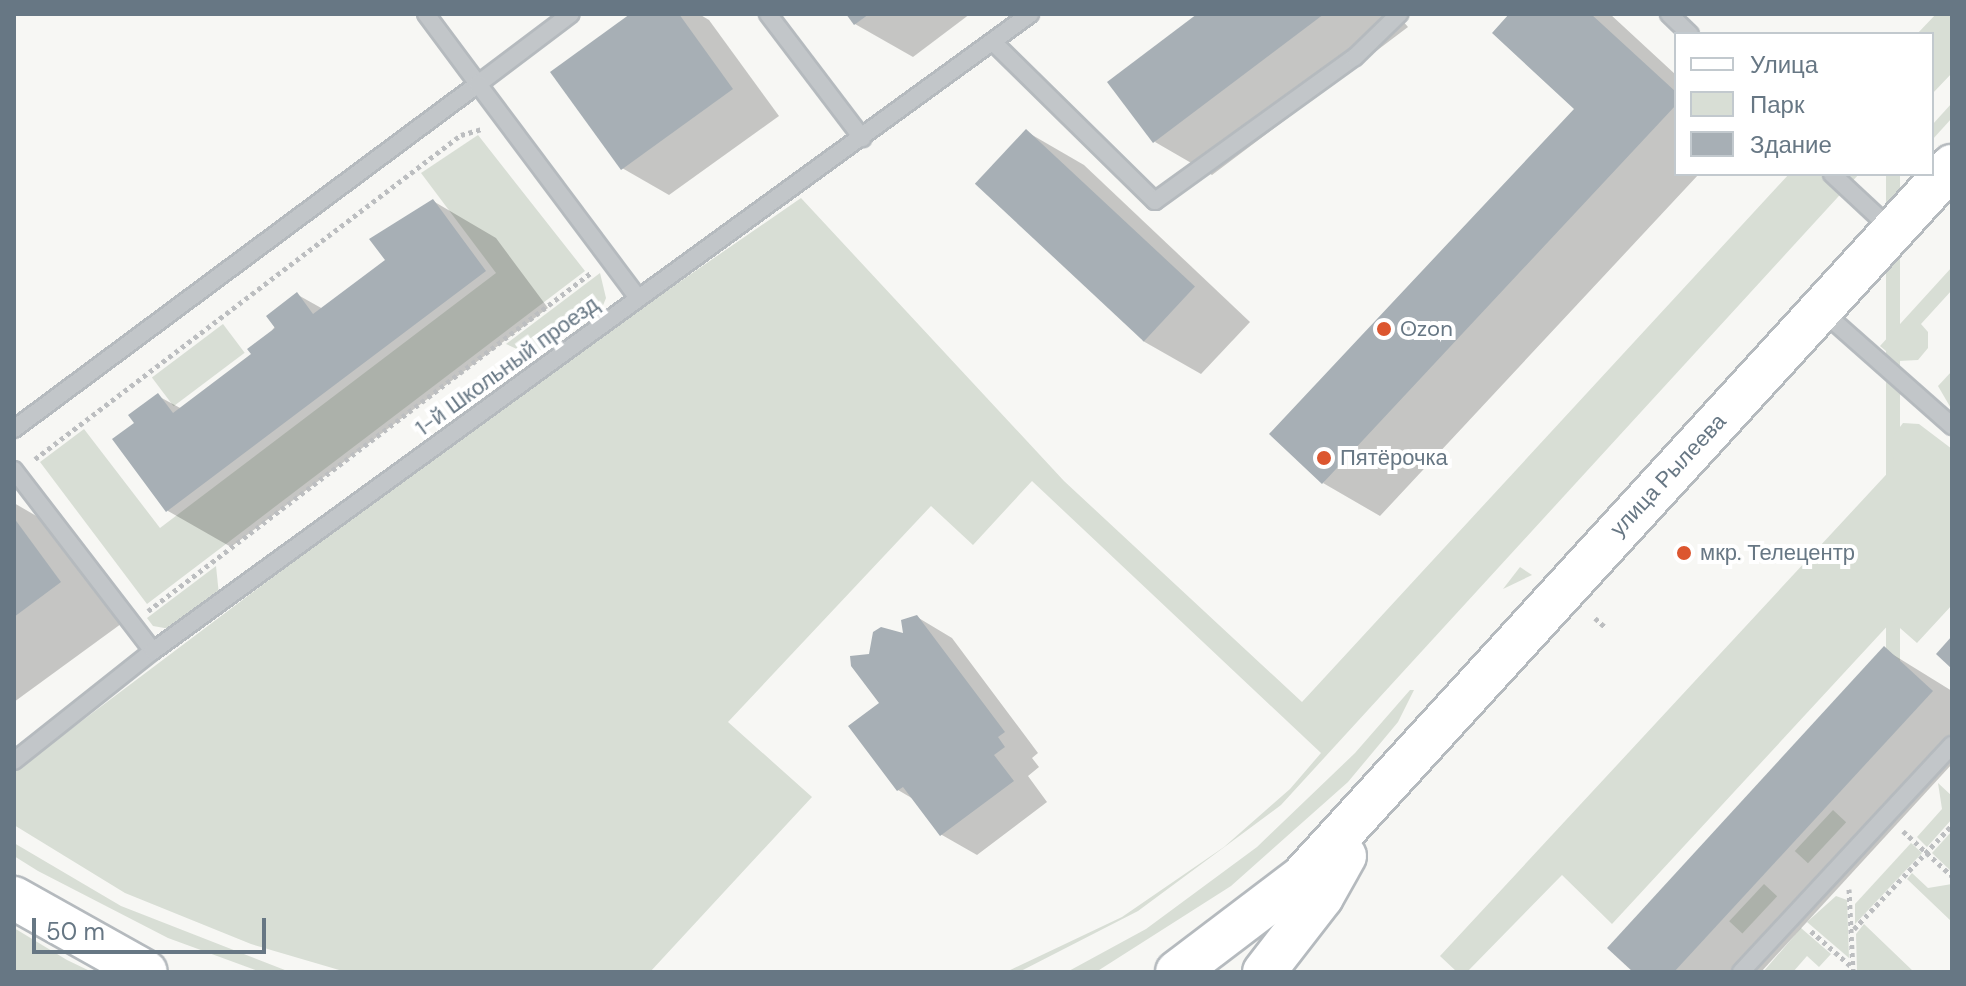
<!DOCTYPE html>
<meta charset="utf-8">
<style>
body{margin:0}
#map{position:relative;width:1966px;height:986px;overflow:hidden;background:#f7f7f4;font-family:"DM Sans",sans-serif}
div>[style]{position:absolute}
.green>*{inset:0;background:#d8ded5;transform-origin:0 0}
.shadow>*{inset:0;background:#0003}
.building>*{inset:0;background:#a7afb5;transform-origin:0 0}
.path>*{height:5px;margin-top:-2.5px;transform-origin:0;background:repeating-linear-gradient(90deg,#bcbec0 0 4px,transparent 0 8px)}
.roads{filter:drop-shadow(2px 0 #b5babe) drop-shadow(-2px 0 #b5babe) drop-shadow(0 2px #b5babe) drop-shadow(0 -2px #b5babe)}
.service>*{height:16px;margin:-8px;padding:0 8px;transform-origin:8px;border-radius:8px;background:#c2c6c9}
.secondary>*{height:42px;margin:-21px;padding:0 21px;transform-origin:21px;border-radius:21px;background:#fff}
.dots>*{width:22px;height:22px;translate:-50% -50%;box-sizing:border-box;border:4px solid #fff;border-radius:50%}
span{translate:-50% -50%;white-space:nowrap;text-align:center;line-height:1.15;-webkit-text-stroke:8px #fff;paint-order:stroke}
.poi-label{font-size:22px;color:#677784}
.left{translate:0 -50%;text-align:left}
.street-label{font-size:22px;color:#677784}
.frame{position:absolute;inset:0;border:16px solid #677784;pointer-events:none}
.legend{position:absolute;left:1674px;top:32px;width:260px;height:144px;box-sizing:border-box;background:#fff;border:2px solid #c2c9ce;margin:0;padding:10px 14px;list-style:none;font-size:24px;color:#677784}
.legend li{display:flex;align-items:center;gap:16px;height:40px}
.legend b{width:40px;border:2px solid #c2c9ce}
.scale{position:absolute;left:32px;top:918px;width:234px;height:36px;box-sizing:border-box;border:4px solid #677784;border-top:0;padding-left:10px;font-size:24px;line-height:28px;white-space:nowrap;color:#677784;-webkit-text-stroke:6px #fff;paint-order:stroke}
</style>
<div id="map">
<div class="green">
<i style="clip-path:polygon(1936px 14px,1952px 14px,1952px 73px,1932px 94px,1932px 34px,1917px 34px)"></i>
<i style="clip-path:polygon(1952px 103px,1952px 118px,1932px 140px,1932px 125px)"></i>
<i style="clip-path:polygon(478px 135px,585px 271px,147px 604px,40px 462px,84px 429px,160px 528px,496px 273px,421px 173px)"></i>
<i style="clip-path:polygon(1789px 174px,1859px 174px,1281px 805px,1138px 911px,1019px 972px,1006px 972px,1122px 917px,1224px 847px,1290px 789px,1321px 753px,1032px 481px,973px 545px,931px 506px,728px 722px,812px 797px,650px 972px,346px 972px,251px 944px,125px 893px,14px 825px,14px 772px,504px 403px,801px 198px,1064px 481px,1302px 702px)"></i>
<i style="left:1886px;top:174px;width:14px;height:507px"></i>
<i style="clip-path:polygon(1952px 267px,1952px 290px,1921px 324px,1928px 332px,1928px 348px,1918px 360px,1898px 361px,1880px 346px)"></i>
<i style="clip-path:polygon(600px 273px,606px 298px,602px 308px,542px 350px,526px 353px,506px 344px)"></i>
<i style="left:223px;top:324px;width:36px;height:89px;rotate:53deg"></i>
<i style="clip-path:polygon(1952px 371px,1952px 410px,1938px 386px)"></i>
<i style="clip-path:polygon(1903px 423px,1919px 424px,1952px 449px,1952px 605px,1917px 643px,1892px 621px,1612px 924px,1562px 875px,1467px 972px,1457px 972px,1440px 956px,1896px 464px,1887px 444px)"></i>
<i style="clip-path:polygon(216px 566px,219px 595px,170px 629px,153px 626px,147px 618px)"></i>
<i style="clip-path:polygon(1520px 567px,1532px 575px,1503px 589px)"></i>
<i style="clip-path:polygon(1410px 690px,1414px 690px,1398px 722px,1348px 782px,1231px 886px,1096px 972px,1067px 972px,1146px 929px,1257px 847px,1355px 753px)"></i>
<i style="clip-path:polygon(1938px 783px,1952px 796px,1952px 819px,1927px 847px,1917px 837px,1942px 809px)"></i>
<i style="left:1833px;top:810px;width:18px;height:56px;rotate:43deg"></i>
<i style="clip-path:polygon(1952px 831px,1952px 872px,1932px 853px)"></i>
<i style="clip-path:polygon(14px 843px,121px 906px,290px 972px,261px 972px,168px 938px,38px 871px,14px 856px)"></i>
<i style="clip-path:polygon(1911px 843px,1922px 853px,1855px 924px,1855px 904px)"></i>
<i style="clip-path:polygon(1912px 873px,1928px 888px,1952px 884px,1952px 922px,1907px 879px)"></i>
<i style="left:1764px;top:884px;width:18px;height:51px;rotate:43deg"></i>
<i style="clip-path:polygon(1836px 896px,1847px 900px,1849px 958px,1807px 922px)"></i>
<i style="clip-path:polygon(1864px 924px,1914px 972px,1915px 972px,1857px 972px,1856px 934px)"></i>
<i style="clip-path:polygon(14px 928px,67px 960px,92px 972px,14px 972px)"></i>
<i style="clip-path:polygon(1801px 928px,1831px 954px,1819px 967px,1807px 956px,1793px 972px,1763px 972px)"></i>
</div>
<div class="shadow">
<i style="clip-path:polygon(633px 14px,699px 14px,709px 20px,779px 116px,669px 195px,622px 168px)"></i>
<i style="clip-path:polygon(848px 14px,970px 14px,913px 57px,855px 24px)"></i>
<i style="clip-path:polygon(1201px 14px,1410px 14px,1402px 20px,1408px 27px,1212px 175px,1155px 142px)"></i>
<i style="clip-path:polygon(1512px 14px,1610px 14px,1676px 75px,1676px 174px,1699px 174px,1380px 516px,1323px 483px,1577px 109px)"></i>
<i style="clip-path:polygon(1027px 132px,1084px 165px,1250px 322px,1201px 374px,1143px 341px)"></i>
<i style="clip-path:polygon(433px 201px,496px 238px,548px 308px,231px 547px,168px 511px,158px 396px,182px 409px,254px 355px,298px 295px,323px 309px,387px 260px)"></i>
<i style="clip-path:polygon(14px 503px,57px 528px,125px 621px,14px 702px)"></i>
<i style="clip-path:polygon(917px 617px,952px 638px,1038px 753px,1032px 758px,1039px 767px,1028px 776px,1047px 802px,977px 855px,942px 835px,915px 800px,898px 790px,870px 655px,906px 636px)"></i>
<i style="clip-path:polygon(1884px 649px,1952px 691px,1952px 764px,1761px 972px,1636px 972px)"></i>
</div>
<div class="building">
<i style="clip-path:polygon(630px 14px,679px 14px,733px 89px,621px 170px,550px 72px)"></i>
<i style="clip-path:polygon(846px 14px,869px 14px,854px 25px)"></i>
<i style="clip-path:polygon(1197px 14px,1324px 14px,1153px 143px,1107px 82px)"></i>
<i style="clip-path:polygon(1509px 14px,1591px 14px,1676px 92px,1676px 105px,1322px 484px,1269px 434px,1574px 109px,1492px 33px)"></i>
<i style="left:1026px;top:129px;width:231px;height:75px;rotate:43deg"></i>
<i style="clip-path:polygon(433px 199px,486px 271px,166px 512px,112px 439px,134px 423px,128px 415px,158px 393px,173px 413px,251px 354px,247px 349px,275px 328px,266px 316px,297px 292px,313px 314px,385px 260px,369px 239px)"></i>
<i style="clip-path:polygon(14px 518px,61px 582px,14px 617px)"></i>
<i style="clip-path:polygon(917px 615px,1005px 732px,998px 737px,1005px 747px,994px 755px,1014px 781px,940px 836px,903px 787px,897px 791px,848px 726px,879px 703px,851px 666px,850px 656px,869px 654px,873px 632px,881px 627px,903px 633px,901px 620px)"></i>
<i style="clip-path:polygon(1952px 636px,1952px 669px,1936px 654px)"></i>
<i style="clip-path:polygon(1884px 646px,1933px 691px,1674px 972px,1633px 972px,1607px 948px)"></i>
</div>
<div class="path">
<i style="left:35px;top:459px;width:535px;rotate:-37.26deg"></i>
<i style="left:461px;top:135px;width:22px;rotate:-16deg"></i>
<i style="left:148px;top:611px;width:559px;rotate:-37.36deg"></i>
<i style="left:1595px;top:618px;width:13px;rotate:42deg"></i>
<i style="left:1903px;top:831px;width:67px;rotate:42.6deg"></i>
<i style="left:1849px;top:889px;width:83px;rotate:87.2deg"></i>
<i style="left:1854px;top:929px;width:143px;rotate:-46.7deg"></i>
<i style="left:1811px;top:931px;width:55px;rotate:41.3deg"></i>
</div>
<div class="roads">
<div class="service">
<i style="left:426px;top:14px;width:87px;rotate:53.4deg"></i>
<i style="left:478px;top:84px;width:116px;rotate:-37deg"></i>
<i style="left:768px;top:14px;width:156px;rotate:52.8deg"></i>
<i style="left:1669px;top:14px;width:29px;rotate:44deg"></i>
<i style="left:993px;top:42px;width:227px;rotate:44.5deg"></i>
<i style="left:1155px;top:201px;width:246px;rotate:-35.8deg"></i>
<i style="left:1355px;top:57px;width:62px;rotate:-44.3deg"></i>
<i style="left:1832px;top:174px;width:82px;rotate:43deg"></i>
<i style="left:1821px;top:310px;width:175px;rotate:41.5deg"></i>
<i style="left:14px;top:429px;width:578px;rotate:-36.63deg"></i>
<i style="left:478px;top:84px;width:267px;rotate:53.2deg"></i>
<i style="left:14px;top:470px;width:228px;rotate:52.5deg"></i>
<i style="left:14px;top:761px;width:177px;rotate:-38.4deg"></i>
<i style="left:153px;top:651px;width:1084px;rotate:-35.99deg"></i>
<i style="left:1741px;top:972px;width:310px;rotate:-47.1deg"></i>
</div>
<div class="secondary">
<i style="left:14px;top:898px;width:151px;rotate:29.3deg"></i>
<i style="left:1177px;top:972px;width:156px;rotate:-37.2deg"></i>
<i style="left:1301px;top:878px;width:965px;rotate:-47.56deg"></i>
<i style="left:1264px;top:972px;width:95px;rotate:-52.3deg"></i>
<i style="left:1322px;top:897px;width:47px;rotate:-60.7deg"></i>
</div>
</div>
<div class="dots">
<i style="left:1384px;top:329px;background:#dc562f"></i>
<i style="left:1324px;top:458px;background:#dc562f"></i>
<i style="left:1684px;top:553px;background:#dc562f"></i>
</div>
<div class="poi-label">
<span class="left" style="left:1400px;top:329px">Ozon</span>
<span class="left" style="left:1340px;top:458px">Пятёрочка</span>
<span class="left" style="left:1700px;top:553px">мкр. Телецентр</span>
</div>
<div class="street-label">
<span style="left:507px;top:366px;rotate:-36deg">1-й Школьный проезд</span>
<span style="left:1668px;top:475px;rotate:-47deg">улица Рылеева</span>
</div>
<div class="frame"></div>
<ul class="legend">
<li><b style="height:10px;background:#fff"></b>Улица</li>
<li><b style="height:22px;background:#d8ded5"></b>Парк</li>
<li><b style="height:22px;background:#a7afb5"></b>Здание</li>
</ul>
<div class="scale">50 m</div>
</div>
